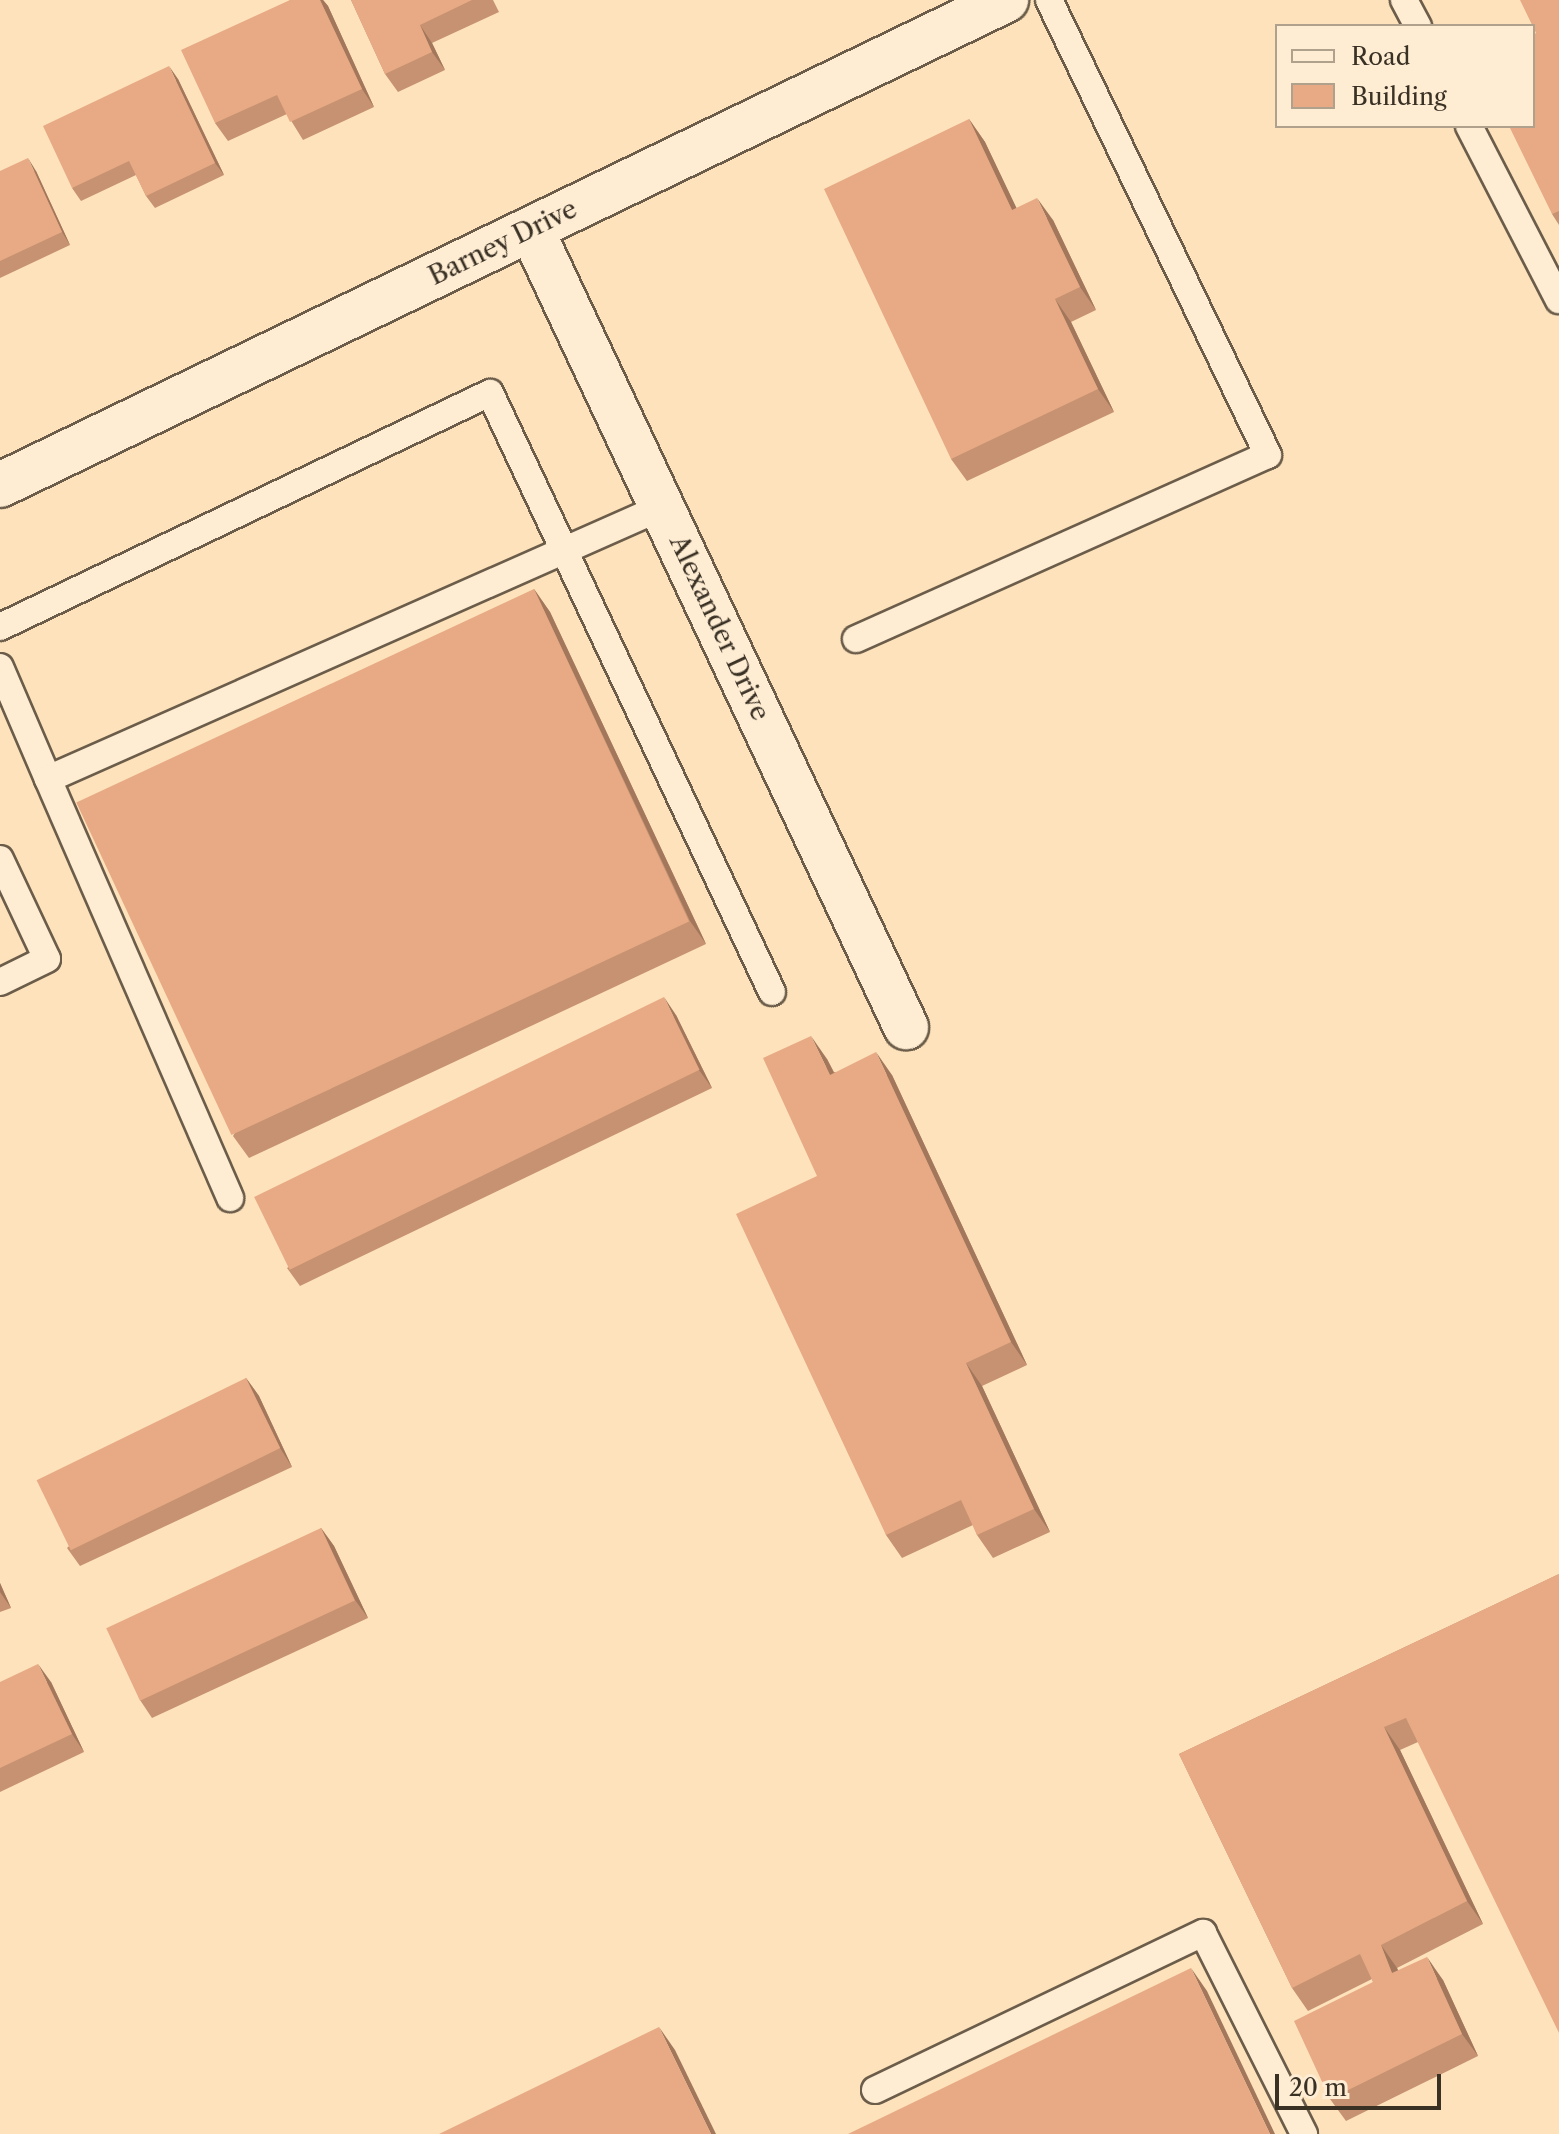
<!DOCTYPE html>
<style>
body{margin:0}
#map{position:relative;width:1559px;height:2134px;overflow:hidden;background:#fde2bb;font-family:"Libre Caslon Text",serif}
div>[style]{position:absolute}
.roads{filter:drop-shadow(2px 0 #6b5d4a) drop-shadow(-2px 0 #6b5d4a) drop-shadow(0 2px #6b5d4a) drop-shadow(0 -2px #6b5d4a)}
.service>*{height:26px;margin:-13px;padding:0 13px;transform-origin:13px;border-radius:13px;background:#feecd3}
.minor>*{height:44px;margin:-22px;padding:0 22px;transform-origin:22px;border-radius:22px;background:#feecd3}
.tertiary>*{height:44px;margin:-22px;padding:0 22px;transform-origin:22px;border-radius:22px;background:#feecd3}
.wall>*{inset:0;background:#c79272}
.shaded-wall>*{inset:0;background:#a2775c}
.building>*{inset:0;background:#e7aa84;transform-origin:0 0}
span{translate:-50% -50%;white-space:nowrap;text-align:center;line-height:1.15;-webkit-text-stroke:6px #feecd3;paint-order:stroke}
.street-label{font-size:26px;color:#3a3125}
.legend{position:absolute;left:1275px;top:24px;width:260px;height:104px;box-sizing:border-box;background:#feecd3;border:2px solid #b0a18d;margin:0;padding:10px 14px;list-style:none;font-size:24px;color:#3a3125}
.legend li{display:flex;align-items:center;gap:16px;height:40px}
.legend b{width:40px;border:2px solid #b0a18d}
.scale{position:absolute;left:1275px;top:2074px;width:166px;height:36px;box-sizing:border-box;border:4px solid #3a3125;border-top:0;padding-left:10px;font-size:24px;line-height:28px;white-space:nowrap;color:#3a3125;-webkit-text-stroke:6px #feecd3;paint-order:stroke}
</style>
<div id="map">
<div class="roads">
<div class="service">
<i style="left:1404px;top:0;width:30px;rotate:62deg"></i>
<i style="left:1469px;top:126px;width:196px;rotate:62.7deg"></i>
<i style="left:0;top:627px;width:543px;rotate:-25.53deg"></i>
<i style="left:490px;top:393px;width:662px;rotate:64.79deg"></i>
<i style="left:856px;top:639px;width:451px;rotate:-24.1deg"></i>
<i style="left:1268px;top:455px;width:505px;rotate:-115.7deg"></i>
<i style="left:0;top:667px;width:122px;rotate:66.8deg"></i>
<i style="left:48px;top:779px;width:672px;rotate:-23.89deg"></i>
<i style="left:48px;top:779px;width:457px;rotate:66.5deg"></i>
<i style="left:0;top:859px;width:110px;rotate:64.8deg"></i>
<i style="left:47px;top:959px;width:52px;rotate:153.9deg"></i>
<i style="left:875px;top:2090px;width:364px;rotate:-25.6deg"></i>
<i style="left:1203px;top:1933px;width:225px;rotate:63.3deg"></i>
</div>
<div class="minor">
<i style="left:531px;top:229px;width:882px;rotate:64.83deg"></i>
</div>
<div class="tertiary">
<i style="left:0;top:485px;width:1117px;rotate:-25.74deg"></i>
</div>
</div>
<div class="wall">
<i style="clip-path:polygon(290px 0,323px 0,328px 6px,374px 107px,303px 140px,287px 114px,228px 141px,215px 123px)"></i>
<i style="clip-path:polygon(351px 0,493px 0,499px 12px,432px 43px,445px 70px,398px 92px,385px 74px)"></i>
<i style="clip-path:polygon(1559px 0,1559px 225px,1552px 214px,1536px 33px)"></i>
<i style="clip-path:polygon(178px 79px,224px 175px,155px 208px,146px 196px,136px 175px,81px 201px,72px 188px)"></i>
<i style="clip-path:polygon(969px 119px,985px 142px,1016px 208px,1053px 220px,1096px 310px,1071px 322px,1114px 412px,967px 481px,951px 459px)"></i>
<i style="clip-path:polygon(0 171px,36px 171px,70px 245px,0 278px)"></i>
<i style="clip-path:polygon(534px 589px,550px 612px,706px 944px,249px 1158px,233px 1136px)"></i>
<i style="clip-path:polygon(676px 1015px,712px 1088px,300px 1286px,287px 1268px)"></i>
<i style="clip-path:polygon(827px 1059px,834px 1072px,892px 1075px,1027px 1365px,982px 1386px,1050px 1532px,993px 1558px,977px 1535px,973px 1525px,902px 1558px,886px 1535px,817px 1176px)"></i>
<i style="clip-path:polygon(246px 1378px,259px 1396px,292px 1467px,80px 1566px,67px 1548px)"></i>
<i style="clip-path:polygon(321px 1528px,334px 1546px,368px 1618px,152px 1718px,140px 1700px)"></i>
<i style="clip-path:polygon(1559px 1574px,1418px 1742px,1400px 1750px,1483px 1924px,1397px 1968px,1398px 1970px,1443px 1980px,1478px 2056px,1346px 2121px,1330px 2099px,1373px 1982px,1372px 1979px,1308px 2011px,1292px 1988px,1179px 1754px)"></i>
<i style="clip-path:polygon(0 1583px,11px 1608px,0 1612px)"></i>
<i style="clip-path:polygon(0 1682px,51px 1682px,84px 1752px,0 1792px)"></i>
</div>
<div class="shaded-wall">
<i style="clip-path:polygon(320px 0,323px 0,328px 6px,374px 107px,362px 89px)"></i>
<i style="clip-path:polygon(420px 25px,432px 43px,445px 70px,432px 52px)"></i>
<i style="clip-path:polygon(169px 66px,178px 79px,224px 175px,215px 163px)"></i>
<i style="clip-path:polygon(969px 119px,985px 142px,1028px 232px,1012px 210px)"></i>
<i style="clip-path:polygon(28px 158px,36px 171px,70px 245px,62px 232px)"></i>
<i style="clip-path:polygon(1037px 198px,1053px 220px,1096px 310px,1080px 287px)"></i>
<i style="clip-path:polygon(1055px 299px,1071px 322px,1114px 412px,1098px 389px)"></i>
<i style="clip-path:polygon(534px 589px,550px 612px,706px 944px,690px 921px)"></i>
<i style="clip-path:polygon(664px 997px,676px 1015px,712px 1088px,699px 1070px)"></i>
<i style="clip-path:polygon(811px 1036px,827px 1059px,846px 1097px,830px 1075px)"></i>
<i style="clip-path:polygon(876px 1052px,892px 1075px,1027px 1365px,1011px 1342px)"></i>
<i style="clip-path:polygon(966px 1363px,982px 1386px,1050px 1532px,1034px 1509px)"></i>
<i style="clip-path:polygon(246px 1378px,259px 1396px,292px 1467px,280px 1448px)"></i>
<i style="clip-path:polygon(321px 1528px,334px 1546px,368px 1618px,355px 1600px)"></i>
<i style="clip-path:polygon(0 1583px,11px 1608px,0 1592px)"></i>
<i style="clip-path:polygon(38px 1664px,51px 1682px,84px 1752px,72px 1734px)"></i>
<i style="clip-path:polygon(1384px 1727px,1400px 1750px,1483px 1924px,1467px 1901px)"></i>
<i style="clip-path:polygon(1381px 1945px,1397px 1968px,1408px 1996px,1392px 1973px)"></i>
<i style="clip-path:polygon(1427px 1957px,1443px 1980px,1478px 2056px,1462px 2034px)"></i>
<i style="clip-path:polygon(1191px 1968px,1207px 1991px,1275px 2134px,1270px 2134px)"></i>
<i style="clip-path:polygon(659px 2027px,675px 2050px,716px 2134px,711px 2134px)"></i>
</div>
<div class="building">
<i style="clip-path:polygon(290px 0,320px 0,362px 89px,290px 122px,277px 95px,215px 123px,181px 50px)"></i>
<i style="clip-path:polygon(351px 0,472px 0,420px 25px,432px 52px,385px 74px)"></i>
<i style="clip-path:polygon(1520px 0,1559px 0,1559px 211px,1552px 214px,1509px 126px,1533px 126px,1533px 35px,1536px 33px)"></i>
<i style="clip-path:polygon(169px 66px,215px 163px,146px 196px,129px 161px,72px 188px,43px 126px)"></i>
<i style="clip-path:polygon(969px 119px,1012px 210px,1037px 198px,1080px 287px,1055px 299px,1098px 389px,951px 459px,824px 189px)"></i>
<i style="clip-path:polygon(28px 158px,62px 232px,0 261px,0 171px)"></i>
<i style="left:534px;top:589px;width:367px;height:505px;rotate:65deg"></i>
<i style="left:664px;top:997px;width:81px;height:456px;rotate:64deg"></i>
<i style="clip-path:polygon(811px 1036px,830px 1075px,876px 1052px,1011px 1342px,966px 1363px,1034px 1509px,977px 1535px,961px 1500px,886px 1535px,736px 1214px,817px 1176px,763px 1058px)"></i>
<i style="left:246px;top:1378px;width:78px;height:233px;rotate:64deg"></i>
<i style="left:321px;top:1528px;width:80px;height:237px;rotate:65deg"></i>
<i style="clip-path:polygon(1559px 1574px,1559px 2033px,1406px 1718px,1384px 1727px,1467px 1901px,1381px 1945px,1392px 1973px,1427px 1957px,1462px 2034px,1330px 2099px,1294px 2021px,1373px 1982px,1360px 1954px,1292px 1988px,1179px 1754px)"></i>
<i style="clip-path:polygon(38px 1664px,72px 1734px,0 1768px,0 1682px)"></i>
<i style="clip-path:polygon(1191px 1968px,1270px 2134px,848px 2134px)"></i>
<i style="clip-path:polygon(659px 2027px,711px 2134px,439px 2134px)"></i>
</div>
<div class="street-label">
<span style="left:503px;top:243px;rotate:-26deg">Barney Drive</span>
<span style="left:719px;top:628px;rotate:65deg">Alexander Drive</span>
</div>
<ul class="legend">
<li><b style="height:10px;background:#feecd3"></b>Road</li>
<li><b style="height:22px;background:#e7aa84"></b>Building</li>
</ul>
<div class="scale">20 m</div>
</div>
